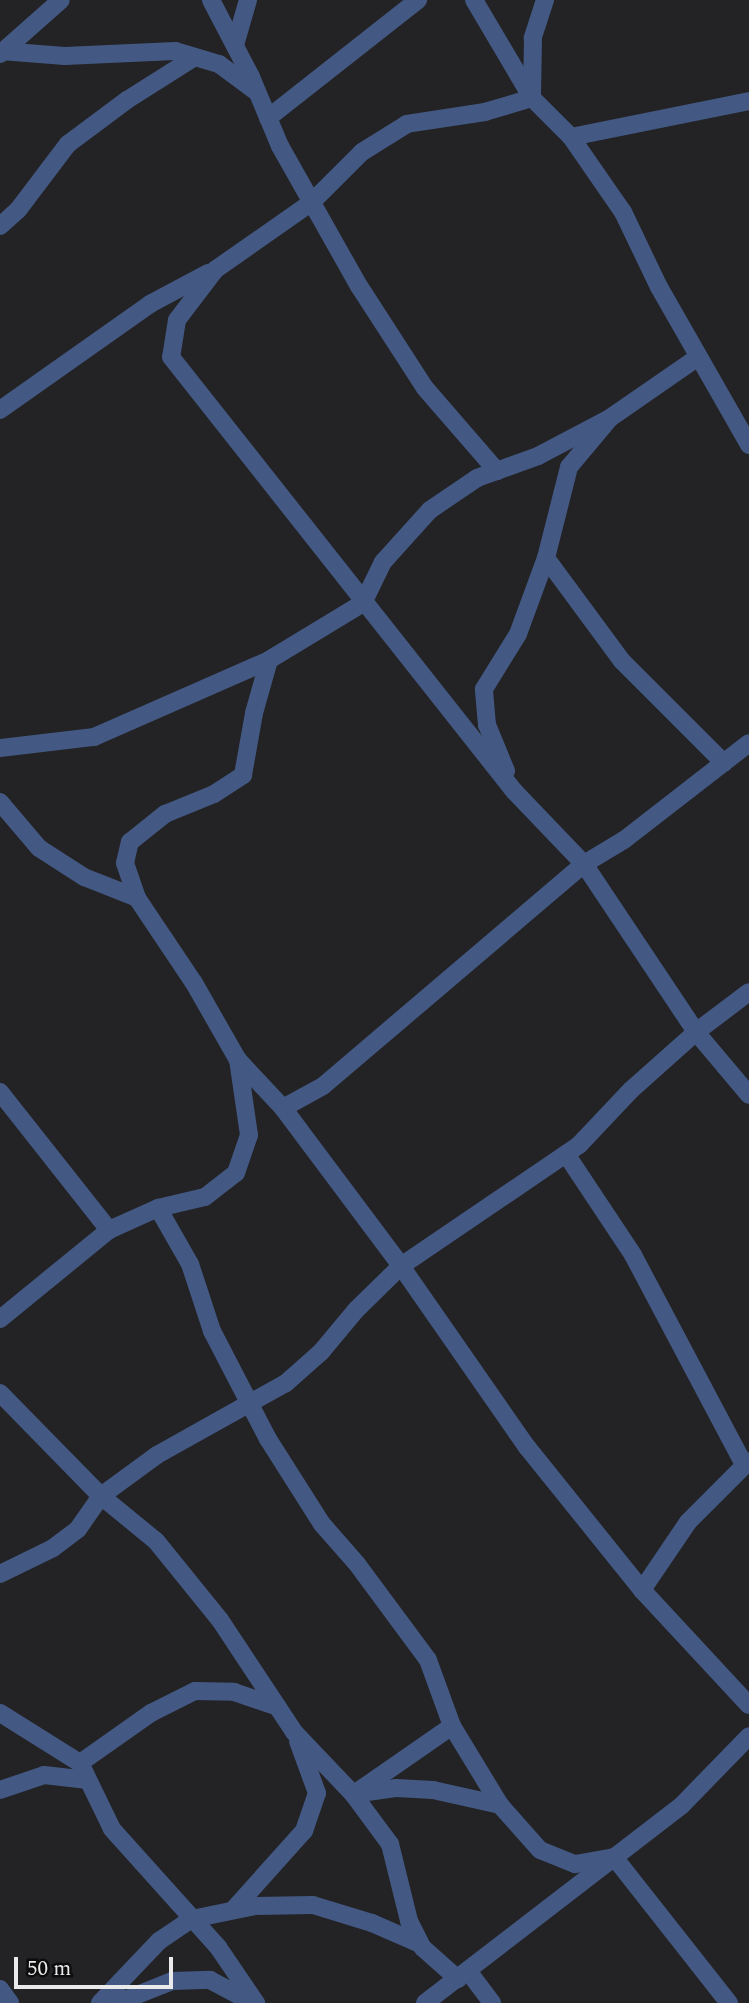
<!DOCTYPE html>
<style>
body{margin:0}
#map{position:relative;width:749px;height:2003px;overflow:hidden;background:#232225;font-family:Spectral,serif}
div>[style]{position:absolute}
.street>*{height:18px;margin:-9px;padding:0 9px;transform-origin:9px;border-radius:9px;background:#435983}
span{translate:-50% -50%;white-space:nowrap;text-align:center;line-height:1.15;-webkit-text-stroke:5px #0c0c0d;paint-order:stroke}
.scale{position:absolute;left:14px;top:1957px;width:159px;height:32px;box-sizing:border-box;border:4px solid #eaeaec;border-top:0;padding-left:9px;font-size:21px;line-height:24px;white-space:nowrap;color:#eaeaec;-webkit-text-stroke:5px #0c0c0d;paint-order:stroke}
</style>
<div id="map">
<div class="street">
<i style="left:211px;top:0;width:87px;rotate:62.5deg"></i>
<i style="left:251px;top:77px;width:75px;rotate:67.2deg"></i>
<i style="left:280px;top:146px;width:161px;rotate:60.6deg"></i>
<i style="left:359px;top:286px;width:121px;rotate:57.1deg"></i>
<i style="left:425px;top:388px;width:110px;rotate:49.1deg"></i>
<i style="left:474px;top:0;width:114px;rotate:59.4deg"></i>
<i style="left:532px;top:98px;width:49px;rotate:163.4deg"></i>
<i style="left:485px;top:112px;width:79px;rotate:171.3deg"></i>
<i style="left:407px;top:124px;width:53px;rotate:148.1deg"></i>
<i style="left:362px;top:152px;width:71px;rotate:135deg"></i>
<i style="left:312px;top:202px;width:118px;rotate:145deg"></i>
<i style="left:215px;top:270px;width:63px;rotate:127.2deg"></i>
<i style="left:177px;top:320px;width:37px;rotate:99deg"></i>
<i style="left:171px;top:357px;width:553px;rotate:51.68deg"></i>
<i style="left:514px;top:791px;width:101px;rotate:46.2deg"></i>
<i style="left:584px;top:864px;width:202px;rotate:56.3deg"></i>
<i style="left:696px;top:1032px;width:82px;rotate:49.9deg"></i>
<i style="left:545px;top:0;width:40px;rotate:108deg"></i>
<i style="left:533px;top:38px;width:60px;rotate:91deg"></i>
<i style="left:532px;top:98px;width:55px;rotate:45deg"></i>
<i style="left:571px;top:137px;width:91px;rotate:55.3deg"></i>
<i style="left:623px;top:212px;width:83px;rotate:64.4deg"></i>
<i style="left:659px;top:287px;width:182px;rotate:60.3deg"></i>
<i style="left:235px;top:45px;width:47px;rotate:-73.9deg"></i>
<i style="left:0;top:51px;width:65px;rotate:4.4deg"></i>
<i style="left:65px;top:56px;width:110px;rotate:-2.6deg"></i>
<i style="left:175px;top:51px;width:46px;rotate:16.5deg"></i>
<i style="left:219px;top:64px;width:44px;rotate:36.6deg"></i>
<i style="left:0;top:54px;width:81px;rotate:-41.5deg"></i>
<i style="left:268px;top:118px;width:191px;rotate:-38.2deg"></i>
<i style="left:571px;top:137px;width:182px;rotate:-11.4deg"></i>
<i style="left:0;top:226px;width:24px;rotate:-42deg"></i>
<i style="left:18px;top:210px;width:83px;rotate:-52.9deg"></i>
<i style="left:68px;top:144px;width:74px;rotate:-36.7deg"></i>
<i style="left:127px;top:100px;width:80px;rotate:-32.3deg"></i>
<i style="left:0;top:410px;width:184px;rotate:-35.2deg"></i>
<i style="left:150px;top:304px;width:66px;rotate:-28.1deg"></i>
<i style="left:546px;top:558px;width:128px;rotate:53.6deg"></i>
<i style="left:622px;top:661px;width:144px;rotate:45deg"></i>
<i style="left:0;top:748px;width:95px;rotate:-6.7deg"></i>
<i style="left:94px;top:737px;width:191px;rotate:-23.7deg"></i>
<i style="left:269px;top:660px;width:110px;rotate:-31.2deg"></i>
<i style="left:363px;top:603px;width:46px;rotate:-64deg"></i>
<i style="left:383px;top:562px;width:70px;rotate:-47.9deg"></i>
<i style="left:430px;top:510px;width:57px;rotate:-34.2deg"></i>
<i style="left:477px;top:478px;width:65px;rotate:-19.8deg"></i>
<i style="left:538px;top:456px;width:81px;rotate:-27.8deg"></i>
<i style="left:506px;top:771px;width:50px;rotate:-112.4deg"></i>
<i style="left:487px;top:725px;width:36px;rotate:-95deg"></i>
<i style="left:484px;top:689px;width:65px;rotate:-58.3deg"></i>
<i style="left:518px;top:634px;width:81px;rotate:-69.8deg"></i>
<i style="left:546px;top:558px;width:94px;rotate:-75.8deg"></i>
<i style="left:569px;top:467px;width:64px;rotate:-50.1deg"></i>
<i style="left:610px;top:418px;width:107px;rotate:-34.7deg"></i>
<i style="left:0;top:802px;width:60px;rotate:49.7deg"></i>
<i style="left:39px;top:848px;width:54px;rotate:32.8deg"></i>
<i style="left:84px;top:877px;width:57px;rotate:21.6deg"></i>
<i style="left:137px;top:898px;width:102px;rotate:56.2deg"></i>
<i style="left:194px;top:983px;width:89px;rotate:60.3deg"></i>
<i style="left:238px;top:1060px;width:66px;rotate:46.8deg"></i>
<i style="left:283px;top:1108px;width:197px;rotate:53.2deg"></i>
<i style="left:401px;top:1266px;width:221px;rotate:55.2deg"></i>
<i style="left:527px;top:1447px;width:184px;rotate:51.2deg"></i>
<i style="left:642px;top:1590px;width:157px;rotate:47.1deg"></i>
<i style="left:137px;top:898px;width:37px;rotate:-109deg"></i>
<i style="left:125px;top:863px;width:22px;rotate:-77deg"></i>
<i style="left:130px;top:842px;width:45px;rotate:-38.7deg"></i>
<i style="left:165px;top:814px;width:53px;rotate:-22.2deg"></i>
<i style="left:214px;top:794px;width:35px;rotate:-33deg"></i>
<i style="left:243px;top:775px;width:63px;rotate:-79.9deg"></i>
<i style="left:254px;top:713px;width:55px;rotate:-74.2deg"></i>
<i style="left:0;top:1092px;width:176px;rotate:51.7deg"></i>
<i style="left:283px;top:1108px;width:46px;rotate:-28.8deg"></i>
<i style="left:323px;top:1086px;width:343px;rotate:-40.4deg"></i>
<i style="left:584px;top:864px;width:47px;rotate:-31deg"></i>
<i style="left:624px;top:840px;width:158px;rotate:-37.8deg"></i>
<i style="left:566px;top:1154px;width:121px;rotate:56.4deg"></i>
<i style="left:633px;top:1255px;width:238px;rotate:62.1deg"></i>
<i style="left:158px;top:1208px;width:64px;rotate:60.3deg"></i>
<i style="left:190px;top:1264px;width:71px;rotate:71.8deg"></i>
<i style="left:212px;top:1331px;width:122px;rotate:62.6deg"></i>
<i style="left:268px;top:1439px;width:101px;rotate:57.6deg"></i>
<i style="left:322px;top:1524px;width:53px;rotate:48.8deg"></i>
<i style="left:357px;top:1564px;width:119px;rotate:53.5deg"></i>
<i style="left:428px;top:1660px;width:70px;rotate:70deg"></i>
<i style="left:452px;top:1726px;width:92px;rotate:58.7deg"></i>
<i style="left:500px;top:1805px;width:60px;rotate:48.4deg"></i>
<i style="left:540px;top:1850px;width:38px;rotate:22deg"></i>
<i style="left:575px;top:1864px;width:40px;rotate:-10deg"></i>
<i style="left:614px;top:1857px;width:186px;rotate:51.8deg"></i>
<i style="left:0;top:1319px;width:141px;rotate:-39.2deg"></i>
<i style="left:109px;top:1230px;width:54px;rotate:-24.2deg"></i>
<i style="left:158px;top:1208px;width:48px;rotate:-13.2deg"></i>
<i style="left:205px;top:1197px;width:39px;rotate:-38deg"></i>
<i style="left:236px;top:1173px;width:40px;rotate:-71.1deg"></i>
<i style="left:249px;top:1135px;width:76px;rotate:-98.3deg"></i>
<i style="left:0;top:1393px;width:144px;rotate:45.6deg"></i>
<i style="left:101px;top:1496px;width:71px;rotate:39.3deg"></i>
<i style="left:156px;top:1541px;width:102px;rotate:51deg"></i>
<i style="left:220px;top:1620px;width:134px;rotate:56.5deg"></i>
<i style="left:294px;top:1732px;width:86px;rotate:46.4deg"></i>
<i style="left:353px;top:1794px;width:62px;rotate:53.5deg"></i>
<i style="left:390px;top:1844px;width:79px;rotate:76.1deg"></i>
<i style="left:409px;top:1921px;width:30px;rotate:63deg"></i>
<i style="left:423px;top:1948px;width:47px;rotate:41.5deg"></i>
<i style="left:0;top:1574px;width:59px;rotate:-26.1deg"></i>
<i style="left:53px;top:1548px;width:31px;rotate:-37deg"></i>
<i style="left:78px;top:1529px;width:40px;rotate:-55.1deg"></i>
<i style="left:101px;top:1496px;width:69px;rotate:-36.2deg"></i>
<i style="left:157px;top:1455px;width:148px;rotate:-29.2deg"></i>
<i style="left:286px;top:1383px;width:47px;rotate:-41.5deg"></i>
<i style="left:321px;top:1352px;width:55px;rotate:-50.2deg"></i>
<i style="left:356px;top:1310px;width:63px;rotate:-44.4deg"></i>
<i style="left:401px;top:1266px;width:215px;rotate:-34.2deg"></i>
<i style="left:579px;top:1145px;width:76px;rotate:-46.6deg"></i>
<i style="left:631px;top:1090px;width:87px;rotate:-41.7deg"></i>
<i style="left:696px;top:1032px;width:66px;rotate:-37deg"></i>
<i style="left:642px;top:1590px;width:82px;rotate:-55.9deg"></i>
<i style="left:688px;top:1522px;width:86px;rotate:-45deg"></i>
<i style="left:0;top:1713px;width:94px;rotate:32deg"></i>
<i style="left:80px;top:1763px;width:73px;rotate:64.1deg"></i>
<i style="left:112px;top:1829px;width:159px;rotate:48.1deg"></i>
<i style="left:218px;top:1947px;width:68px;rotate:55.8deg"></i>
<i style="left:80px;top:1763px;width:87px;rotate:-35.2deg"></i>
<i style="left:151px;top:1713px;width:49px;rotate:-26.6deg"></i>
<i style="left:195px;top:1691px;width:39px;rotate:1deg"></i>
<i style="left:234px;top:1692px;width:46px;rotate:18.8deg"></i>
<i style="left:0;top:1790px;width:46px;rotate:-18.8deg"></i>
<i style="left:44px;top:1775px;width:44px;rotate:6.5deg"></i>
<i style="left:357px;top:1792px;width:116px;rotate:-34.8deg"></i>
<i style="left:353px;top:1794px;width:43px;rotate:-7.9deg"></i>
<i style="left:396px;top:1788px;width:37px;rotate:3deg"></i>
<i style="left:433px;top:1790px;width:69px;rotate:12.6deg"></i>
<i style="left:233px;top:1910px;width:106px;rotate:-48.1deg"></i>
<i style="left:304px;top:1831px;width:40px;rotate:-71.1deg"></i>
<i style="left:317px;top:1793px;width:55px;rotate:-110.1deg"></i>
<i style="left:468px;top:1971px;width:40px;rotate:53deg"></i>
<i style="left:0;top:1989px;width:17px;rotate:54deg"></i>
<i style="left:100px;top:2003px;width:86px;rotate:-46.4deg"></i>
<i style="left:159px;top:1941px;width:40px;rotate:-34deg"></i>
<i style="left:192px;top:1919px;width:64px;rotate:-11.7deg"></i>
<i style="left:255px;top:1906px;width:58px;rotate:-1deg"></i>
<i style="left:313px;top:1905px;width:62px;rotate:17deg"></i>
<i style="left:372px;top:1923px;width:52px;rotate:23.6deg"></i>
<i style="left:117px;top:2003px;width:59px;rotate:-21.8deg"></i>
<i style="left:172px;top:1981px;width:38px;rotate:-2deg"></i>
<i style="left:210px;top:1980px;width:49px;rotate:28.1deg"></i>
<i style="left:425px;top:2003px;width:324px;rotate:-37.6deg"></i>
<i style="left:682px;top:1805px;width:96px;rotate:-45.8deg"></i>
</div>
<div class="scale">50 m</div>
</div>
